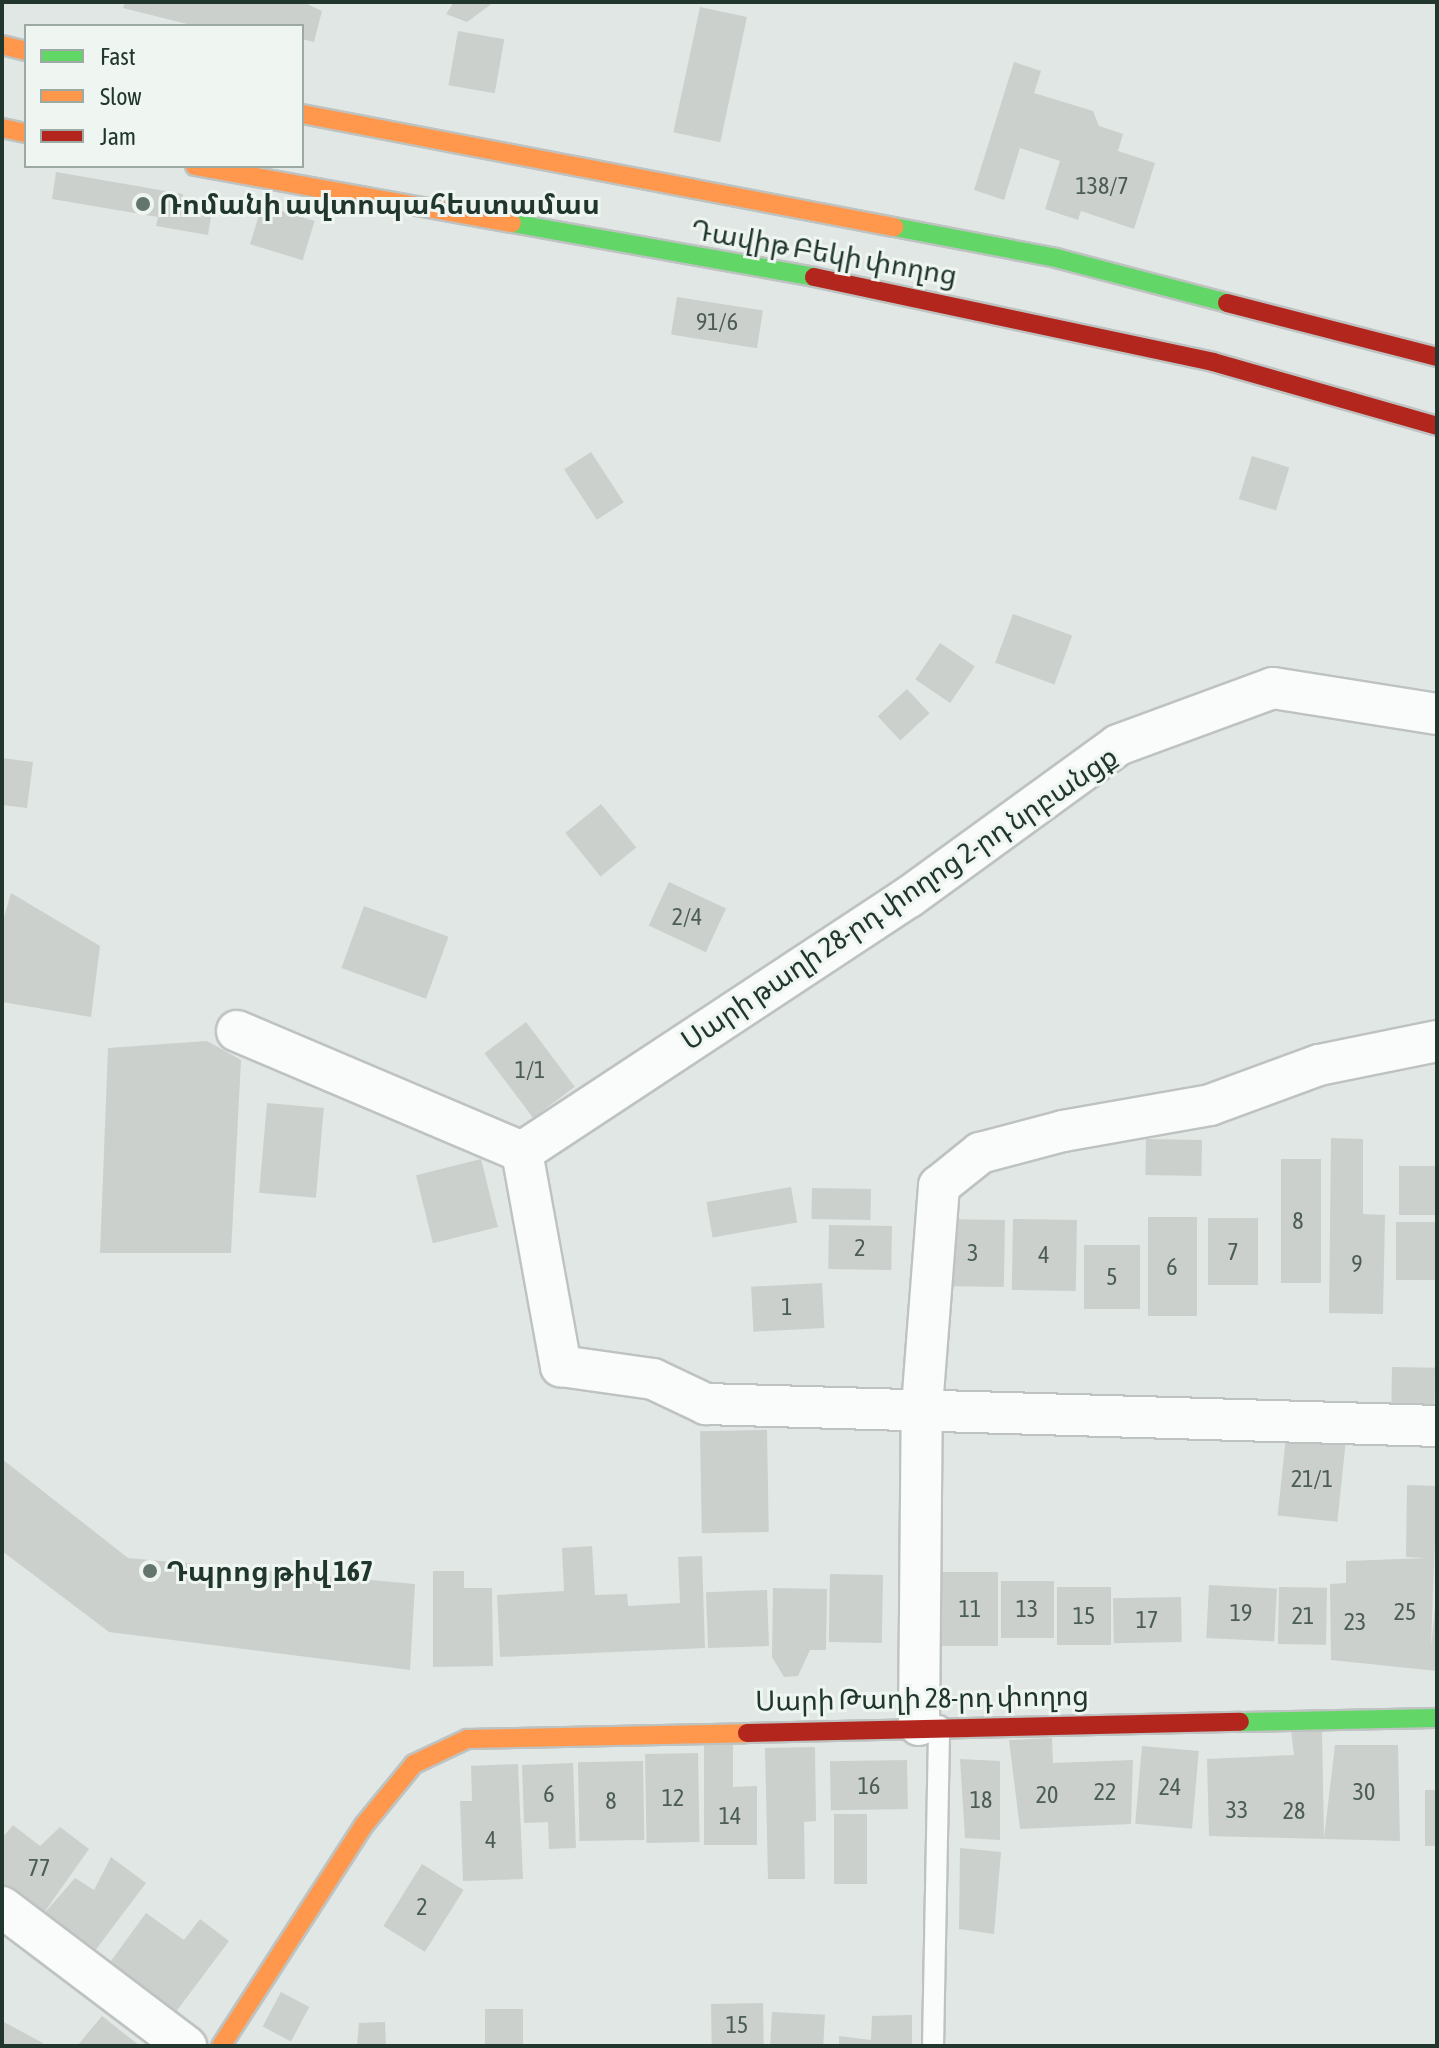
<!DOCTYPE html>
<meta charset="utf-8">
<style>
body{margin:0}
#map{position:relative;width:1439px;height:2048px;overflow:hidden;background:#e1e7e4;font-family:"Asap Condensed","Noto Sans Armenian",sans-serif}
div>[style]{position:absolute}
.building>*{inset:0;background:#cbd0cd;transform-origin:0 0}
.roads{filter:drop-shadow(2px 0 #bec3c1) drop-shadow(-2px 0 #bec3c1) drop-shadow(0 2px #bec3c1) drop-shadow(0 -2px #bec3c1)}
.lane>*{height:20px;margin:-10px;padding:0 10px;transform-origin:10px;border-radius:10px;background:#fafbfb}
.street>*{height:40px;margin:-20px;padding:0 20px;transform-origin:20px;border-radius:20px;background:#fafbfb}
.fast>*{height:18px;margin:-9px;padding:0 9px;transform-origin:9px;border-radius:9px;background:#63d668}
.slow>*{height:18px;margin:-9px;padding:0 9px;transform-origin:9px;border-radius:9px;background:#ff974d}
.jam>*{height:18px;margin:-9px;padding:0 9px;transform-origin:9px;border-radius:9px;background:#b3261e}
.dots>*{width:22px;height:22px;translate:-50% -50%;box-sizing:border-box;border:4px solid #eff6f1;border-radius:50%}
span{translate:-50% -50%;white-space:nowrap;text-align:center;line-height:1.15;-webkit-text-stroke:6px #eff6f1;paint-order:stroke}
.number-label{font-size:24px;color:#4c5d56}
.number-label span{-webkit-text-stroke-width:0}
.poi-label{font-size:28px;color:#21372e;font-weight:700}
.left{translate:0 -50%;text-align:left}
.street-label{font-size:28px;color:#21372e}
.frame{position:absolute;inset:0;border:4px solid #21372e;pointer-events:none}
.legend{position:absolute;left:24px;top:24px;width:280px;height:144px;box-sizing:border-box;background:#eff6f1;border:2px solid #9daaa3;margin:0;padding:10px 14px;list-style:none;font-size:24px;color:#21372e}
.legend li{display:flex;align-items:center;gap:16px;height:40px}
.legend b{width:40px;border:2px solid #9daaa3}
</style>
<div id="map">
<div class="building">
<i style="clip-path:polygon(125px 2px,303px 2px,322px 11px,314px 42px,302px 39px,302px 26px,195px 26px,123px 8px)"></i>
<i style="clip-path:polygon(454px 2px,494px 2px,467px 22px,446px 14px)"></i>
<i style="left:700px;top:7px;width:48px;height:128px;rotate:12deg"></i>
<i style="left:458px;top:31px;width:47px;height:55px;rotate:10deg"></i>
<i style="clip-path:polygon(1014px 62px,1041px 71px,1034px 93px,1093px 111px,1099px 126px,1123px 134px,1118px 151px,1155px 163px,1134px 229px,1081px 211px,1078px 220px,1045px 209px,1060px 161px,1020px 148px,1004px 200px,974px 190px)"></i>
<i style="clip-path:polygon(56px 172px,183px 194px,182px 205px,212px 210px,208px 235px,156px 226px,158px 217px,52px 199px)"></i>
<i style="left:262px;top:205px;width:55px;height:41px;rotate:17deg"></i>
<i style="left:677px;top:297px;width:87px;height:38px;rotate:9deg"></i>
<i style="left:591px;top:452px;width:60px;height:32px;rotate:57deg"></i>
<i style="left:1252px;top:456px;width:39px;height:45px;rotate:17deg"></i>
<i style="left:1013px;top:614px;width:63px;height:52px;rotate:20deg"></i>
<i style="left:940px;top:643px;width:42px;height:44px;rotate:34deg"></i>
<i style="left:907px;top:689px;width:33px;height:40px;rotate:47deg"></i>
<i style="clip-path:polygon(2px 758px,33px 762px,27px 808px,2px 805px)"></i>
<i style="left:601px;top:804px;width:56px;height:46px;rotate:51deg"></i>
<i style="left:669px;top:882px;width:63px;height:48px;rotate:25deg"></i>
<i style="clip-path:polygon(11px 893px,100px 946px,91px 1017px,2px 1002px,2px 924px)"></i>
<i style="left:364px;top:906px;width:90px;height:66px;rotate:20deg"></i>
<i style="left:526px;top:1022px;width:81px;height:52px;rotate:53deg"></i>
<i style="clip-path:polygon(207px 1041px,241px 1060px,231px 1253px,100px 1253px,108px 1048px)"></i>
<i style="left:267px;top:1103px;width:57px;height:90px;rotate:5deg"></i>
<i style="clip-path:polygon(1331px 1138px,1363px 1139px,1363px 1214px,1385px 1215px,1383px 1314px,1329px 1313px)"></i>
<i style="left:1146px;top:1139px;width:56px;height:36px;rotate:1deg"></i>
<i style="left:481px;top:1159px;width:70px;height:67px;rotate:76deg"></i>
<i style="left:1281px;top:1159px;width:40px;height:124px"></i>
<i style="left:1399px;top:1166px;width:38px;height:49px"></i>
<i style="left:791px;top:1187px;width:36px;height:86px;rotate:80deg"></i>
<i style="left:812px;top:1188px;width:59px;height:31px;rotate:1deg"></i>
<i style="left:1148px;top:1217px;width:49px;height:99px"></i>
<i style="left:1208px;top:1218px;width:50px;height:67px"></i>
<i style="left:941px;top:1219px;width:64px;height:67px;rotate:1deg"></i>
<i style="left:1013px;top:1219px;width:64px;height:71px;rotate:1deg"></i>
<i style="left:1396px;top:1222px;width:41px;height:58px"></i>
<i style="left:829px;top:1225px;width:63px;height:44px;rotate:1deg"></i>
<i style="left:1084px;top:1245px;width:56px;height:64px"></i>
<i style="left:822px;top:1283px;width:45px;height:71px;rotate:87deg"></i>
<i style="left:1392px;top:1367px;width:43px;height:43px;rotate:1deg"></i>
<i style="left:767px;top:1430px;width:102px;height:67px;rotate:89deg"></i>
<i style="left:1286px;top:1436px;width:60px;height:80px;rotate:6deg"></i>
<i style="clip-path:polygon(2px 1459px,128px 1558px,415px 1584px,410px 1670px,109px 1632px,2px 1551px)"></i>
<i style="clip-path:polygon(1407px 1485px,1437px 1486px,1431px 1646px,1437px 1588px,1437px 1671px,1331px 1660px,1330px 1584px,1346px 1583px,1346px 1561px,1427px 1558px,1406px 1557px)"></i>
<i style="clip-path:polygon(592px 1546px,595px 1595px,627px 1594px,628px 1606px,680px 1603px,678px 1557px,702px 1556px,705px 1648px,500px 1657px,497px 1595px,564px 1591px,562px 1548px)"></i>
<i style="clip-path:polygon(433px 1571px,464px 1571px,464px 1588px,492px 1588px,493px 1666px,433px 1667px)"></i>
<i style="left:942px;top:1572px;width:56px;height:74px"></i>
<i style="left:830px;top:1574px;width:53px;height:68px;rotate:1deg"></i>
<i style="left:1001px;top:1581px;width:53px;height:57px"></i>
<i style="left:1209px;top:1585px;width:68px;height:53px;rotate:3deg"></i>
<i style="left:1057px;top:1587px;width:54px;height:58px"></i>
<i style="left:1279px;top:1587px;width:48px;height:57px;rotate:1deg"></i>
<i style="clip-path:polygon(773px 1588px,827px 1589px,826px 1650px,810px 1650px,798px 1676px,784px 1677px,772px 1657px)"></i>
<i style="left:767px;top:1590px;width:56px;height:61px;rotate:88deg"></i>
<i style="left:1181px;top:1597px;width:45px;height:68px;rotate:89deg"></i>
<i style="clip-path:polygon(1291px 1730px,1322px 1730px,1324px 1838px,1335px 1745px,1398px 1745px,1400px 1841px,1209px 1836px,1207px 1759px,1294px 1755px)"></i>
<i style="clip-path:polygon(1052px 1738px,1053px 1763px,1133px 1760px,1131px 1824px,1020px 1829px,1009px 1740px)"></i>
<i style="clip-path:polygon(704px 1742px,733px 1742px,733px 1787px,757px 1786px,757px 1845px,704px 1845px)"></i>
<i style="left:1142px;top:1746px;width:57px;height:78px;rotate:5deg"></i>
<i style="clip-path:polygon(815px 1747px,816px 1821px,804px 1822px,805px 1879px,768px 1879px,765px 1748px)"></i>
<i style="left:698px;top:1753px;width:89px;height:53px;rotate:89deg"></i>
<i style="clip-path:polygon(960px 1759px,1000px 1761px,1000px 1840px,965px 1838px)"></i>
<i style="left:907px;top:1760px;width:49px;height:77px;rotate:89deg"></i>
<i style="left:643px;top:1761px;width:79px;height:65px;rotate:89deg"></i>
<i style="clip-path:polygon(573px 1763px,576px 1848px,549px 1849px,548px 1822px,524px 1823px,522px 1765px)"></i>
<i style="clip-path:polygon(518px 1764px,523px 1879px,463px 1881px,460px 1801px,472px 1801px,471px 1766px)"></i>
<i style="left:1425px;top:1790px;width:12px;height:56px"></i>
<i style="left:834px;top:1814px;width:33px;height:70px"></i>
<i style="clip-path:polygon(13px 1825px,40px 1846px,60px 1827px,89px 1849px,41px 1917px,75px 1878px,94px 1890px,111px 1857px,146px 1883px,91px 1956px,2px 1887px,2px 1838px)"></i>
<i style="clip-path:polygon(960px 1848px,1001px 1852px,994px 1934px,959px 1929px)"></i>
<i style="left:422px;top:1864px;width:49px;height:73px;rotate:32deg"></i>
<i style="clip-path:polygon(146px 1913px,184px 1940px,200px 1919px,229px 1941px,175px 2013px,108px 1965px)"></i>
<i style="left:281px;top:1992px;width:32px;height:39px;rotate:28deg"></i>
<i style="left:763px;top:2003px;width:43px;height:52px;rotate:89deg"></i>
<i style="left:485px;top:2009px;width:38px;height:37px"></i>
<i style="left:772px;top:2012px;width:53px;height:34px;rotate:3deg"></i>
<i style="clip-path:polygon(912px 2015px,912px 2046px,839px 2046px,839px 2036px,871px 2040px,872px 2016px)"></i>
<i style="clip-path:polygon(102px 2016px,140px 2046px,77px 2046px)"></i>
<i style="clip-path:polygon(2px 2021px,43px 2043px,41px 2046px,2px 2046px)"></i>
<i style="clip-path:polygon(385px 2022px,386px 2046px,357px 2046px,359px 2023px)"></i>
</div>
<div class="roads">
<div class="lane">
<i style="left:933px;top:2046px;width:320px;rotate:-88.9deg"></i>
</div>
<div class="street">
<i style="left:237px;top:1031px;width:310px;rotate:23deg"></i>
<i style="left:522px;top:1152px;width:218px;rotate:79.7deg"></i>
<i style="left:561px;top:1366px;width:93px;rotate:8deg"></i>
<i style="left:653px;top:1379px;width:59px;rotate:25.3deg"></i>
<i style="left:706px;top:1404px;width:731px;rotate:1.72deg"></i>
<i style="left:522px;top:1152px;width:463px;rotate:-33.4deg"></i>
<i style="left:909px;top:897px;width:258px;rotate:-36deg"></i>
<i style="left:1118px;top:745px;width:165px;rotate:-20.2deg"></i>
<i style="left:1273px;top:688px;width:166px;rotate:9deg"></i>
<i style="left:919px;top:1725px;width:318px;rotate:-89.5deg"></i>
<i style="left:922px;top:1407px;width:222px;rotate:-85.6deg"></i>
<i style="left:939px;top:1186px;width:53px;rotate:-38.8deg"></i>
<i style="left:980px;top:1153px;width:86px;rotate:-14.8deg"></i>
<i style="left:1063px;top:1131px;width:149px;rotate:-10deg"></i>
<i style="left:1210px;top:1105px;width:116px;rotate:-20.2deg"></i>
<i style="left:1319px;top:1065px;width:120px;rotate:-11.5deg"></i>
<i style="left:2px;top:1907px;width:231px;rotate:37.1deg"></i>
</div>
<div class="fast">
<i style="left:512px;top:223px;width:307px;rotate:10.1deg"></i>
<i style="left:894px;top:227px;width:165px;rotate:10.8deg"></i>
<i style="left:1056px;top:258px;width:177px;rotate:14.7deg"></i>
<i style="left:1240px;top:1722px;width:197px;rotate:-1.2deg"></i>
</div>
<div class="slow">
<i style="left:2px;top:45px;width:25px;rotate:14deg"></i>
<i style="left:302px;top:114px;width:603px;rotate:10.81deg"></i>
<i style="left:2px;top:128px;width:25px;rotate:12deg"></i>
<i style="left:195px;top:166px;width:322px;rotate:10.2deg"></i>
<i style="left:221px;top:2046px;width:263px;rotate:-57.1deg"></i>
<i style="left:364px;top:1825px;width:79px;rotate:-50.7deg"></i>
<i style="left:414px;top:1764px;width:59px;rotate:-25.3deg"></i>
<i style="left:467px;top:1739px;width:280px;rotate:-1.2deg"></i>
</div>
<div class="jam">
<i style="left:814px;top:277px;width:408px;rotate:12deg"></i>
<i style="left:1213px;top:362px;width:233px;rotate:15.9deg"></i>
<i style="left:1227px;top:303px;width:217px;rotate:14.4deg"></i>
<i style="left:747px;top:1733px;width:493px;rotate:-1.3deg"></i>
</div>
</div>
<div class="dots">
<i style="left:143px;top:204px;background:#64756e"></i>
<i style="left:150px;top:1571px;background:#64756e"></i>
</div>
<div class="number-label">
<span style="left:1102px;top:186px">138/7</span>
<span style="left:717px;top:322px">91/6</span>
<span style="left:687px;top:917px">2/4</span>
<span style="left:530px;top:1070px">1/1</span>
<span style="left:1298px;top:1221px">8</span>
<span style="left:860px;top:1248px">2</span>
<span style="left:1233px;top:1252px">7</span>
<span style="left:973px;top:1253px">3</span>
<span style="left:1044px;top:1255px">4</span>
<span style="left:1357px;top:1264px">9</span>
<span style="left:1172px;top:1267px">6</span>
<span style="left:1112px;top:1277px">5</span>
<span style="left:787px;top:1307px">1</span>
<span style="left:1312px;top:1479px">21/1</span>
<span style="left:970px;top:1609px">11</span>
<span style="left:1027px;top:1609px">13</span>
<span style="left:1405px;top:1612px">25</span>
<span style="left:1241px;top:1613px">19</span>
<span style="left:1084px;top:1616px">15</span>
<span style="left:1303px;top:1616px">21</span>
<span style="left:1147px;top:1620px">17</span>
<span style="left:1355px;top:1622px">23</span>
<span style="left:869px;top:1786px">16</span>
<span style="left:1170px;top:1787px">24</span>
<span style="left:1105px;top:1792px">22</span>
<span style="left:1364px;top:1792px">30</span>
<span style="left:549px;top:1794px">6</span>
<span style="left:1047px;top:1795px">20</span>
<span style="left:673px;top:1798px">12</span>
<span style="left:981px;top:1800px">18</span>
<span style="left:611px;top:1801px">8</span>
<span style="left:1237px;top:1810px">33</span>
<span style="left:1294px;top:1811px">28</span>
<span style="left:730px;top:1816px">14</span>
<span style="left:491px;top:1840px">4</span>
<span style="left:39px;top:1868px">77</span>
<span style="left:422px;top:1907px">2</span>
<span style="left:737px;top:2025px">15</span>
</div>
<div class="poi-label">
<span class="left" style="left:159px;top:204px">Ռոմանի ավտոպահեստամաս</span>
<span class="left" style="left:166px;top:1571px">Դպրոց թիվ 167</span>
</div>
<div class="street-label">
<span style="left:824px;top:252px;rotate:10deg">Դավիթ Բեկի փողոց</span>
<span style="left:899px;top:898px;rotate:-34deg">Սարի թաղի 28-րդ փողոց 2-րդ նրբանցք</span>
<span style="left:922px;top:1698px;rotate:-1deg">Սարի Թաղի 28-րդ փողոց</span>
</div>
<div class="frame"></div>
<ul class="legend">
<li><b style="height:10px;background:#63d668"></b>Fast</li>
<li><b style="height:10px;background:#ff974d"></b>Slow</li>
<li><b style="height:10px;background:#b3261e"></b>Jam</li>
</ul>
</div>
